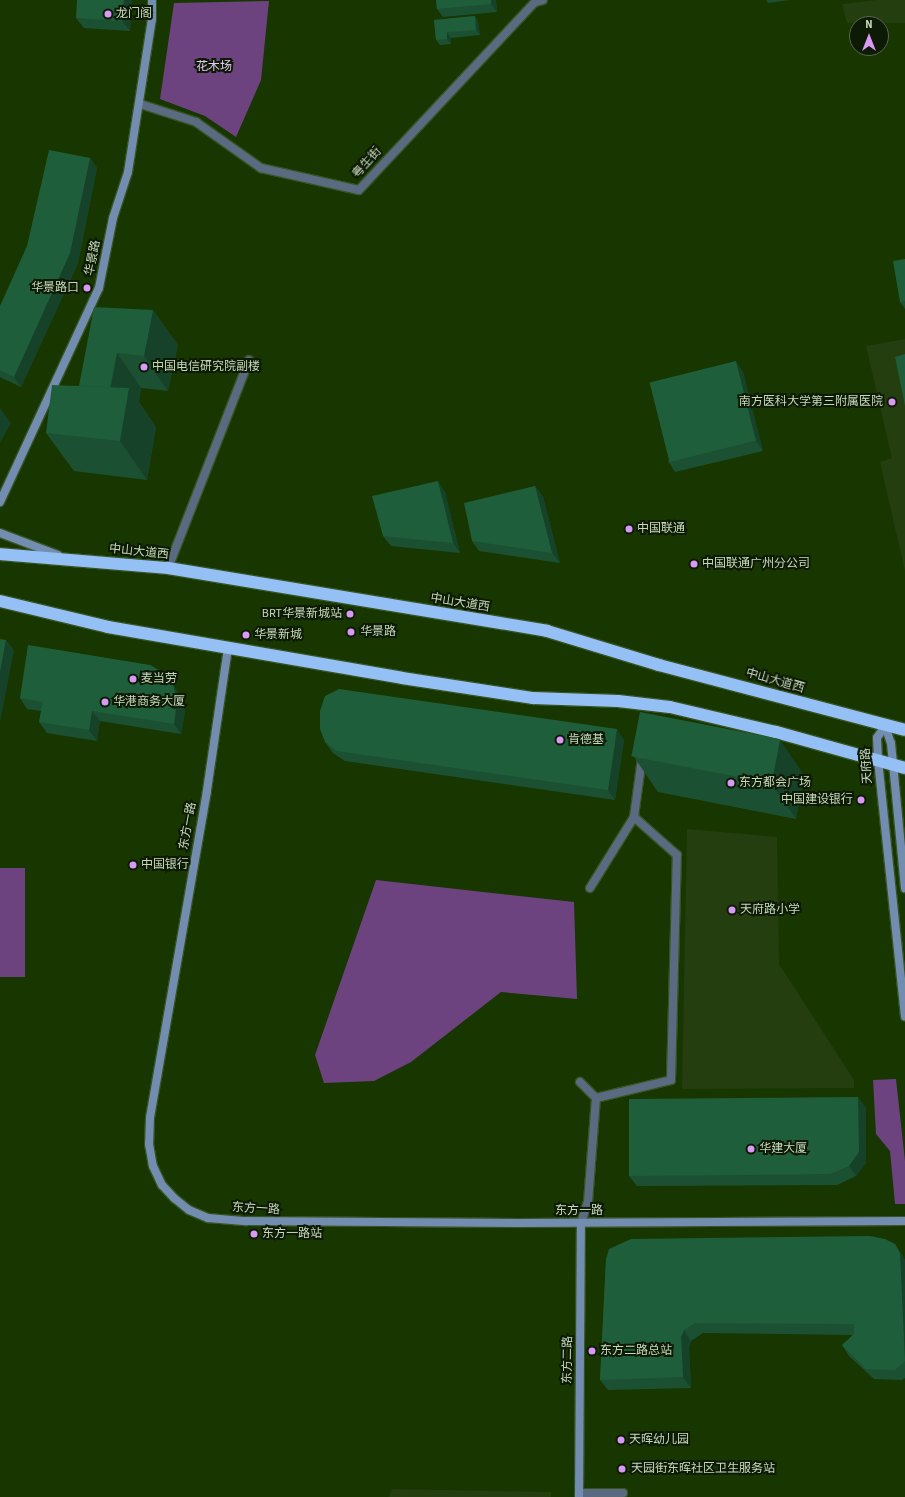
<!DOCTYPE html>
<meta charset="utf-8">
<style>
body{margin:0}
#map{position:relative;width:905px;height:1497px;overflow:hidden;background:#183600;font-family:"Source Sans 3","Noto Sans SC",sans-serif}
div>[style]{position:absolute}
.built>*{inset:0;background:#243e10}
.green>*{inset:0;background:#6c437f;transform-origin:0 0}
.roads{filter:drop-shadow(1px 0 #375322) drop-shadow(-1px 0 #375322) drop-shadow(0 1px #375322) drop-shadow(0 -1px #375322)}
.street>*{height:8px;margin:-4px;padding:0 4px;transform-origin:4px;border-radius:4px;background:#5a6b81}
.secondary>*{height:8px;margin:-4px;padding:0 4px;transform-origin:4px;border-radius:4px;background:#728daf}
.highway>*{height:12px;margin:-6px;padding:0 6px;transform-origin:6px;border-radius:6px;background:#95c0f5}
.wall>*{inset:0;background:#1b5132}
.shaded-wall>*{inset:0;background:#164229}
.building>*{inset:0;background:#1f5e3a;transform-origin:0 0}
.dots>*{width:11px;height:11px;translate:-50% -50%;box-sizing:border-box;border:2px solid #0d1a05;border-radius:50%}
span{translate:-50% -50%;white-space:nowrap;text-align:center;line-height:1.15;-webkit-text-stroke:4px #0d1a05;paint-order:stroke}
.poi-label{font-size:12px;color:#c6d9bc}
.left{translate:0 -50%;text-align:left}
.right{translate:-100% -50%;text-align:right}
.park-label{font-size:12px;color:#e4c8f2}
.street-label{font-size:12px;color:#c6d9bc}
.north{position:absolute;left:849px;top:16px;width:40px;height:40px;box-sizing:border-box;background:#0d1a05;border:1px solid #57664e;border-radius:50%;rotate:0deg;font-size:11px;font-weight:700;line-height:16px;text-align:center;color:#c6d9bc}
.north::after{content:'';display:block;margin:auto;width:14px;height:18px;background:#d99af7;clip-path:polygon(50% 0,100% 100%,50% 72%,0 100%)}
</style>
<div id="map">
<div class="built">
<i style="clip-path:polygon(877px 0,905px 0,905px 23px,847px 23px,842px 4px)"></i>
<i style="clip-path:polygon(905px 339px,905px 571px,880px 462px,892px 458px,866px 346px)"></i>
<i style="clip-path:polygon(687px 829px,777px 837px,779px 964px,854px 1080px,854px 1088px,682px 1089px)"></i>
<i style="clip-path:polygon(392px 1489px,551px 1492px,551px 1497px,389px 1497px)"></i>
</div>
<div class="green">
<i style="clip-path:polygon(269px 1px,261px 80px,236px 137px,205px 116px,160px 99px,174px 3px)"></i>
<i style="left:0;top:868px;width:25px;height:109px"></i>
<i style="clip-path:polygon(376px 880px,574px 902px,577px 999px,501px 992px,411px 1062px,374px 1081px,324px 1083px,315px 1055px)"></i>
<i style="clip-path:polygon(896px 1079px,905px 1161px,905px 1204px,895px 1204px,890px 1151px,876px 1134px,873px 1080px)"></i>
</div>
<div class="roads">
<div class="street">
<i style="left:140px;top:104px;width:59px;rotate:17.8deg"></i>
<i style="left:196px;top:122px;width:80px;rotate:35.3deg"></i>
<i style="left:261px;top:168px;width:100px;rotate:12.7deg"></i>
<i style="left:359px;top:190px;width:258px;rotate:-46.9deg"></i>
<i style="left:535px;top:2px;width:8px;rotate:-14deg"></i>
<i style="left:168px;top:568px;width:223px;rotate:-68.7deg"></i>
<i style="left:590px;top:888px;width:84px;rotate:-58.2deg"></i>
<i style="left:634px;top:817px;width:60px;rotate:-82.3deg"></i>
<i style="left:580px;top:1082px;width:23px;rotate:45deg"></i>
<i style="left:581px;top:1223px;width:22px;rotate:-72deg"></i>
<i style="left:588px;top:1202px;width:104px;rotate:-85.6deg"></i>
<i style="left:596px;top:1098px;width:77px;rotate:-13.5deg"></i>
<i style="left:671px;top:1080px;width:225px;rotate:-88.5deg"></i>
<i style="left:677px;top:855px;width:57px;rotate:-138.5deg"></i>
<i style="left:579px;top:1493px;width:44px"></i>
</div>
<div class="secondary">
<i style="left:0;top:502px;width:236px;rotate:-65.2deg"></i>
<i style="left:99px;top:288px;width:71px;rotate:-78.7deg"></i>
<i style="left:113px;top:218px;width:48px;rotate:-71.9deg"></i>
<i style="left:128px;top:172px;width:155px;rotate:-81.1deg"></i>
<i style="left:152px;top:19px;width:19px;rotate:-90deg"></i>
<i style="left:0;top:533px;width:62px;rotate:20.8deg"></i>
<i style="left:228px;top:648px;width:145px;rotate:98.4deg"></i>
<i style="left:207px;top:791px;width:332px;rotate:99.9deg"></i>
<i style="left:150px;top:1118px;width:26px;rotate:92deg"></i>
<i style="left:149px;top:1144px;width:22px;rotate:80deg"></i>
<i style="left:153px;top:1166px;width:21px;rotate:65deg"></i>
<i style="left:162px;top:1185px;width:18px;rotate:47deg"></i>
<i style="left:174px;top:1198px;width:19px;rotate:39deg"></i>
<i style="left:189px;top:1210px;width:21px;rotate:23deg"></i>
<i style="left:208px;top:1218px;width:38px;rotate:5deg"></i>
<i style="left:246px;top:1221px;width:272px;rotate:0.4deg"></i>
<i style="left:518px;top:1223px;width:387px;rotate:-0.3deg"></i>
<i style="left:885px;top:726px;width:14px;rotate:124deg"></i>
<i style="left:877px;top:738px;width:22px;rotate:87deg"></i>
<i style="left:878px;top:760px;width:258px;rotate:84deg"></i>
<i style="left:885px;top:726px;width:18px;rotate:71deg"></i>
<i style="left:891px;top:743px;width:146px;rotate:84.5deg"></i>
<i style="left:579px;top:1497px;width:274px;rotate:-89.6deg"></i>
</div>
<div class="highway">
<i style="left:0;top:554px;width:169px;rotate:4.8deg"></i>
<i style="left:168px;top:568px;width:384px;rotate:9.4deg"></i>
<i style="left:547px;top:631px;width:117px;rotate:16.9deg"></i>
<i style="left:659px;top:665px;width:254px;rotate:14.8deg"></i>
<i style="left:0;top:601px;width:111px;rotate:13.5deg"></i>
<i style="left:108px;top:627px;width:298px;rotate:9.8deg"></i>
<i style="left:402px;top:678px;width:133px;rotate:8.7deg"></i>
<i style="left:533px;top:698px;width:85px;rotate:2deg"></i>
<i style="left:618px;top:701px;width:52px;rotate:6.6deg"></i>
<i style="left:670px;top:707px;width:109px;rotate:13.3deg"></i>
<i style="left:776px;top:732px;width:134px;rotate:15.6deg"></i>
</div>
</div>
<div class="wall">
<i style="clip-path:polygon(132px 0,130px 31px,84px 28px,76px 18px)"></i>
<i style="clip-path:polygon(436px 0,496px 0,497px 12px,443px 17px,437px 9px)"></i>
<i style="clip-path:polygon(766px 0,790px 0,768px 3px)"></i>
<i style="clip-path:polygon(475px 16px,478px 22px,480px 35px,451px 38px,451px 44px,440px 45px,436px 40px,434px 20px)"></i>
<i style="clip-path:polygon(90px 158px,97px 168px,78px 263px,21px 387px,0 377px,0 306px)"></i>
<i style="clip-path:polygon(905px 259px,905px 309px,900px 302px)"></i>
<i style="clip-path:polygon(153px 310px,178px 345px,168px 391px,141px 388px,139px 402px,156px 427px,147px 480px,74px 471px,46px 433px,79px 386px)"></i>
<i style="clip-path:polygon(743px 372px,763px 451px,675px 472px,668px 461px)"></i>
<i style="clip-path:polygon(535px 486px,543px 497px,560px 563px,479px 551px,472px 541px)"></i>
<i style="clip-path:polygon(445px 492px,460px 553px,391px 546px,383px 536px)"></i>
<i style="clip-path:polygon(180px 695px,185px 712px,181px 734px,100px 721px,97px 741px,47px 733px,39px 722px,41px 711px,27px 709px,20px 698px)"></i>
<i style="clip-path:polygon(624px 740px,615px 800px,345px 761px,333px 753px,325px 742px)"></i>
<i style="clip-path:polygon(634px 757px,804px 775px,796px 819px,658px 792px)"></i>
<i style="clip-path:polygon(866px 1108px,866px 1163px,856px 1176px,837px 1185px,637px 1186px,629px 1176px)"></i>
<i style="clip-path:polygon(895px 1244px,905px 1260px,905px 1378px,902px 1380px,874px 1379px,849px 1356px,842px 1345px,853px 1335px,703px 1333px,691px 1341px,689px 1347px,691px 1388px,608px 1390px,600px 1380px,606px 1259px)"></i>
</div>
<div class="shaded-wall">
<i style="clip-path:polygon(124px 0,132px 0,130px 31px,122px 21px)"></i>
<i style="clip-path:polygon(491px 0,496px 0,497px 12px,491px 4px)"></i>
<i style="clip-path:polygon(475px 16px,478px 22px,480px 35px,476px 30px)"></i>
<i style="clip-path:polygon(447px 32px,451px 38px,451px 44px,447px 39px)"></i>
<i style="clip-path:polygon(90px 158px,97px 168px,78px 263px,21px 387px,14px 377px)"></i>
<i style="clip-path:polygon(153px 310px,178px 345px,168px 391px,144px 356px)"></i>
<i style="clip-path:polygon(117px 353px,141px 388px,139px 402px,156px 427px,147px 480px,120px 441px,110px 391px)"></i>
<i style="clip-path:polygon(736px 361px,743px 372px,763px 451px,756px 441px)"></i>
<i style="clip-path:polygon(0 408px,11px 423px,0 443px)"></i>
<i style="clip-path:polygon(438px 481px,445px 492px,460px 553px,453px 543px)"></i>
<i style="clip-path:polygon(535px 486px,543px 497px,560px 563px,552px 553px)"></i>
<i style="clip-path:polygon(6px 640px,14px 650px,0 723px,0 673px)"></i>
<i style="clip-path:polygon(166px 674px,180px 695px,185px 712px,181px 734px,174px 724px)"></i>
<i style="clip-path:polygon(92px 711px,100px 721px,97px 741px,89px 730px)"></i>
<i style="clip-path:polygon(617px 729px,624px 740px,615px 800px,608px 790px)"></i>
<i style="clip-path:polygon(780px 740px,804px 775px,796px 819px,772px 784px)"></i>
<i style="clip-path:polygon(858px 1097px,866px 1108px,866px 1163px,856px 1176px,849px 1166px)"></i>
<i style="clip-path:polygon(895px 1244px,905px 1260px,905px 1361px)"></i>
<i style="clip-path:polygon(684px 1330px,691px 1341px,689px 1347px,691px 1388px,683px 1377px,681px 1337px)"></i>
</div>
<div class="building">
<i style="clip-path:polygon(77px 0,124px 0,122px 21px,76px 18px)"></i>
<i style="clip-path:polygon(436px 0,491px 0,491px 4px,437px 9px)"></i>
<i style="clip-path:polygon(475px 16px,476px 30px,447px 32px,447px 39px,436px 40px,434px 20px)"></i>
<i style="clip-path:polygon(49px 150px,90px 158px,70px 253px,14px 377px,0 370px,0 306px,27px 246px)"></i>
<i style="clip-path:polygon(905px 259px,905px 301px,900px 302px,893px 261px)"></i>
<i style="clip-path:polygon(94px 307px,153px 310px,144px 356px,117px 353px,110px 387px,79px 386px)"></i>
<i style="clip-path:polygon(905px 354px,905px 406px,895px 357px)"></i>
<i style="left:736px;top:361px;width:82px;height:89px;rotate:76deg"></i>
<i style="clip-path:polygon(52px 385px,129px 388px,120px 441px,46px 433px)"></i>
<i style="clip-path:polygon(438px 481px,453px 543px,383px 536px,372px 496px)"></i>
<i style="clip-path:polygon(535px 486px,552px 553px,472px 541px,464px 503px)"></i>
<i style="clip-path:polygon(0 639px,6px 640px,0 673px)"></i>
<i style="clip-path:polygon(28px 645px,150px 665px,166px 674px,173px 684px,177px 701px,174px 724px,92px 711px,89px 730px,39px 722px,43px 702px,20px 698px)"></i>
<i style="clip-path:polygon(339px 689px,617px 729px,608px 790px,337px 751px,325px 742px,320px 729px,320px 711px,325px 696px)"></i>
<i style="left:640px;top:712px;width:143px;height:45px;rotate:11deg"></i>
<i style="clip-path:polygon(858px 1097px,859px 1152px,849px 1166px,830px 1174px,629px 1176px,629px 1099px)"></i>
<i style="clip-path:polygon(870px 1236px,885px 1239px,895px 1244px,900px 1253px,905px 1361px,895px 1370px,866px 1369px,842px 1345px,854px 1334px,854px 1324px,695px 1323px,684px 1330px,681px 1337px,683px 1377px,600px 1380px,606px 1259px,609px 1249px,631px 1239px)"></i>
</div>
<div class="dots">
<i style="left:108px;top:14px;background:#d99af7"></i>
<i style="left:87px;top:288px;background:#d99af7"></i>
<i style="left:144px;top:367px;background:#d99af7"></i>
<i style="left:892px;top:402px;background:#d99af7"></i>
<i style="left:629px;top:529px;background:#d99af7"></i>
<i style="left:694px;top:564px;background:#d99af7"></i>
<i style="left:350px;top:614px;background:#d99af7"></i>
<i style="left:351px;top:632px;background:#d99af7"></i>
<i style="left:246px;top:635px;background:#d99af7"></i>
<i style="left:133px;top:679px;background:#d99af7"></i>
<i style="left:105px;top:702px;background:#d99af7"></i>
<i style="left:560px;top:740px;background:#d99af7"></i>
<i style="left:731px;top:783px;background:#d99af7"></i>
<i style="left:861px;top:800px;background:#d99af7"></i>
<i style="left:133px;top:865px;background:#d99af7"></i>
<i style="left:732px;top:910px;background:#d99af7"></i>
<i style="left:751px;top:1149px;background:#d99af7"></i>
<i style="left:254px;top:1234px;background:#d99af7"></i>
<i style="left:592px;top:1351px;background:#d99af7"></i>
<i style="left:621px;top:1440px;background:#d99af7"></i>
<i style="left:622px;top:1469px;background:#d99af7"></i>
</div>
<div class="poi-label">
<span class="left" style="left:116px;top:14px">龙门阁</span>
<span class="right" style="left:79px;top:288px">华景路口</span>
<span class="left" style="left:152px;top:367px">中国电信研究院副楼</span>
<span class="right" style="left:883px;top:402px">南方医科大学第三附属医院</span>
<span class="left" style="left:637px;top:529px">中国联通</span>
<span class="left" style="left:702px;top:564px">中国联通广州分公司</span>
<span class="right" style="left:342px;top:614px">BRT华景新城站</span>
<span class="left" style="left:360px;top:632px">华景路</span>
<span class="left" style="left:254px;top:635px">华景新城</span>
<span class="left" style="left:141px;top:679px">麦当劳</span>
<span class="left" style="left:113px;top:702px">华港商务大厦</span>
<span class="left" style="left:568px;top:740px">肯德基</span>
<span class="left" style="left:739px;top:783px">东方都会广场</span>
<span class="right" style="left:853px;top:800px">中国建设银行</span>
<span class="left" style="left:141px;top:865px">中国银行</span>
<span class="left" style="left:740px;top:910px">天府路小学</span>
<span class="left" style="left:759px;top:1149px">华建大厦</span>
<span class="left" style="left:262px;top:1234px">东方一路站</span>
<span class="left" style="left:600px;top:1351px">东方二路总站</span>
<span class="left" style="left:629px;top:1440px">天晖幼儿园</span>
<span class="left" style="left:631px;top:1469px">天园街东晖社区卫生服务站</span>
</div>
<div class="park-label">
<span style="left:214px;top:67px">花木场</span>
</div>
<div class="street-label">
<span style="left:367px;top:163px;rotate:-48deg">粤生街</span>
<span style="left:93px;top:258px;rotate:-79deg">华景路</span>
<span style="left:139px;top:552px;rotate:6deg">中山大道西</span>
<span style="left:460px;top:603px;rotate:9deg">中山大道西</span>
<span style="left:775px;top:681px;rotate:16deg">中山大道西</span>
<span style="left:867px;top:766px;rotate:-94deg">天府路</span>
<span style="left:188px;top:826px;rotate:-80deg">东方一路</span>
<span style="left:256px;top:1209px;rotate:3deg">东方一路</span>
<span style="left:579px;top:1211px">东方一路</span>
<span style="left:568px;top:1360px;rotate:-89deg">东方二路</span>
</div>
<div class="north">N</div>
</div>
